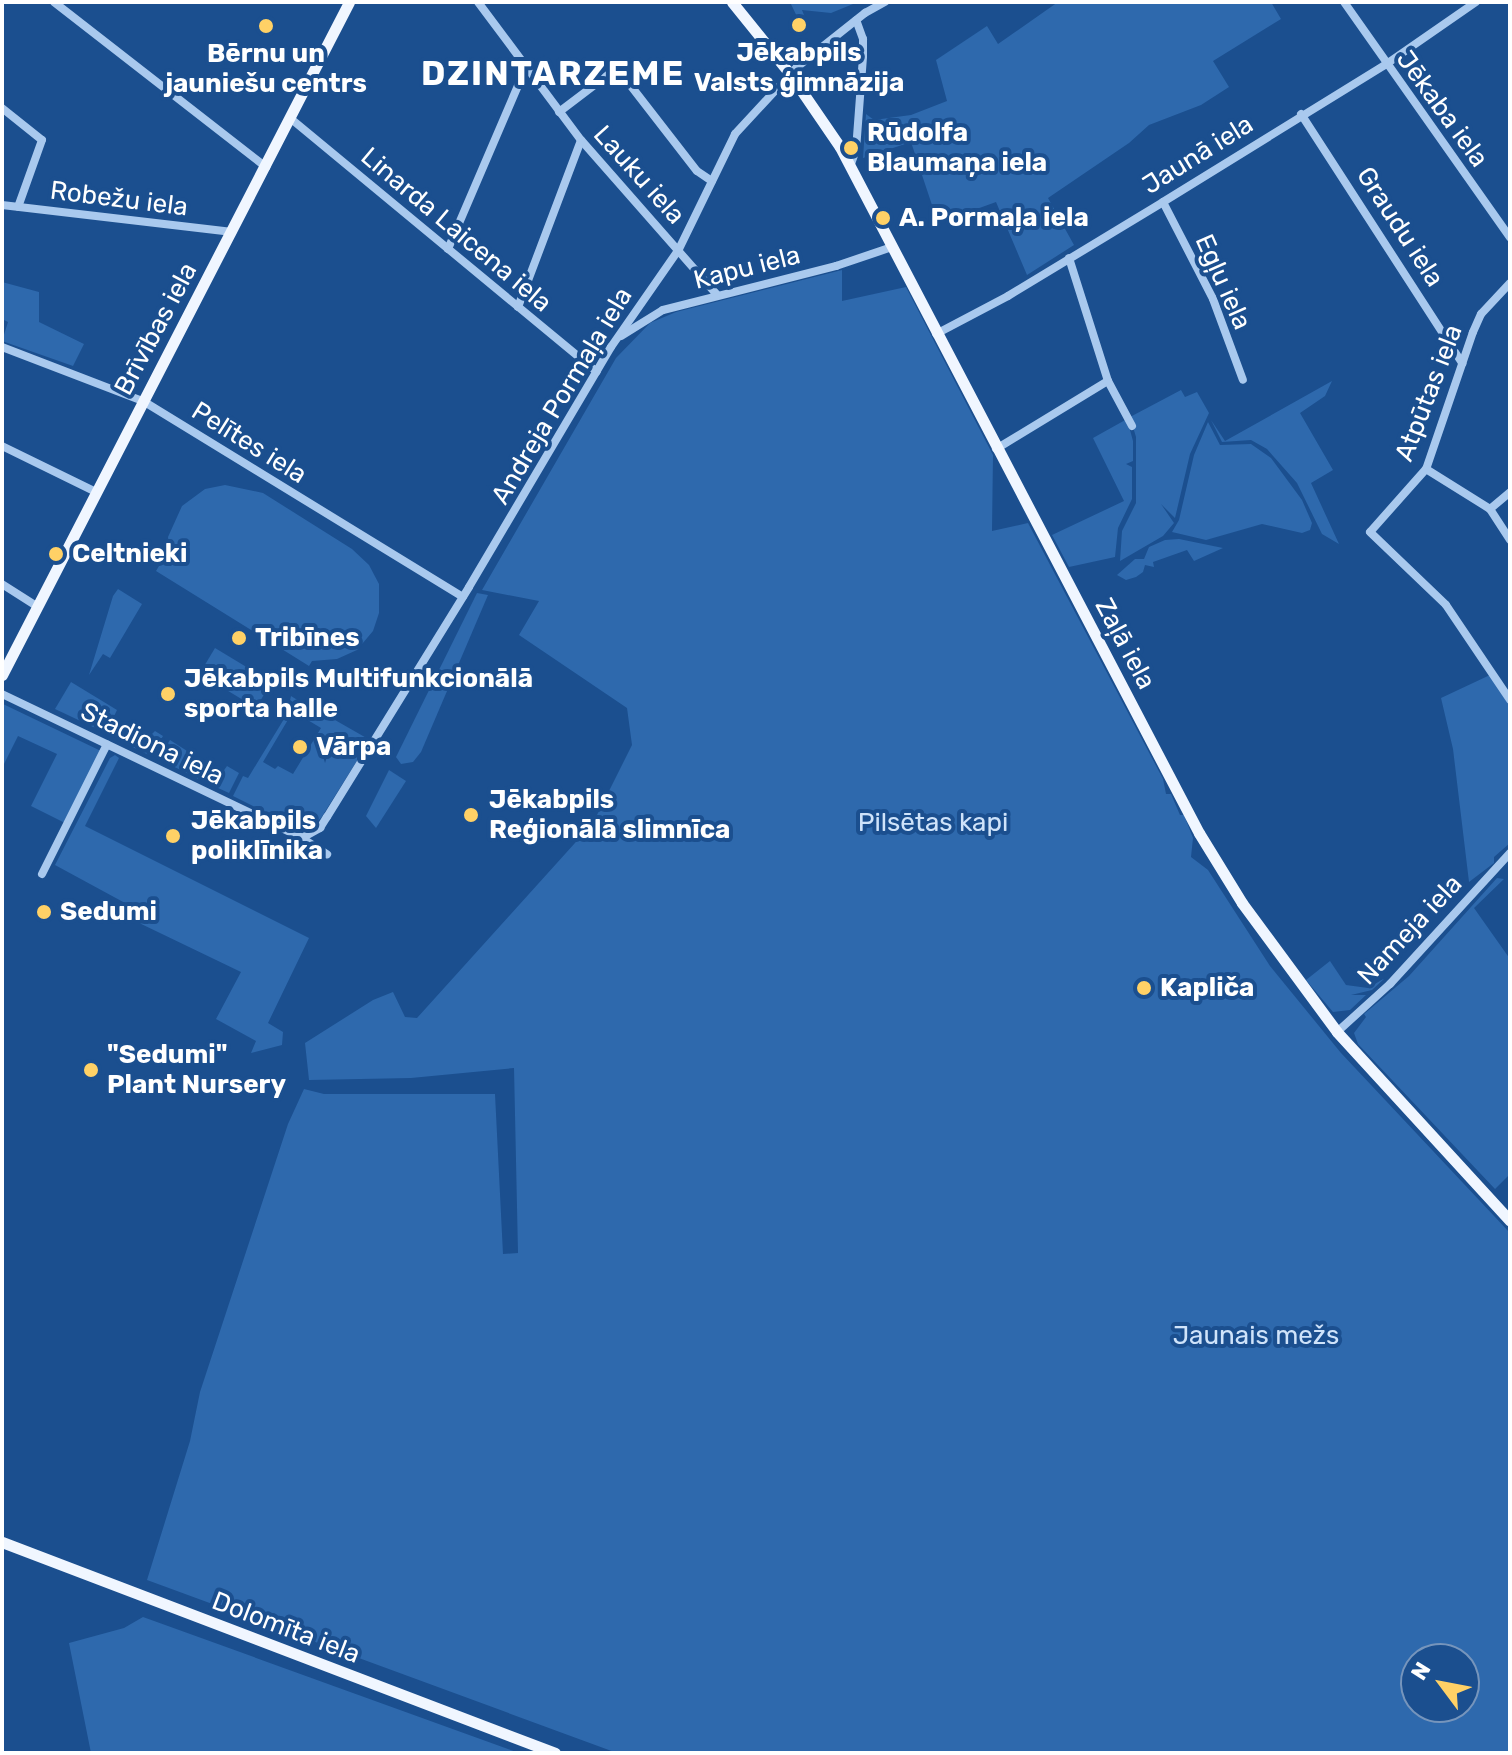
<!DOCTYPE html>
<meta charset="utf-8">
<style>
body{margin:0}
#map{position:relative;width:1512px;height:1755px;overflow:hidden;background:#1b4f8f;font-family:Rubik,sans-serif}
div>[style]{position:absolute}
.green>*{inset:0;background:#2e69ad;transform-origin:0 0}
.minor>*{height:8px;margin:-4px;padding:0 4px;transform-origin:4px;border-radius:4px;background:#a9c9ee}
.major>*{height:11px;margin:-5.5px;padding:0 5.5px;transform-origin:5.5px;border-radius:5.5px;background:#f0f6ff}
.dots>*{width:22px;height:22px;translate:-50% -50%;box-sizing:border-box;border:4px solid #1b4f8f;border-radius:50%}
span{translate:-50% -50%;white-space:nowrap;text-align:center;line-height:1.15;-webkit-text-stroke:8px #1b4f8f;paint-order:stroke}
.poi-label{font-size:26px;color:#fff;font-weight:700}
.left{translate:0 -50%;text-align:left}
.street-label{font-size:26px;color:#fff}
.park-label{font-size:26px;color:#cfe3fa}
.district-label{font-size:34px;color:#fff;font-weight:700;letter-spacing:2px}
.frame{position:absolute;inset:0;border:4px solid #fff;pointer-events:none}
.north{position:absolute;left:1400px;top:1643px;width:80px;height:80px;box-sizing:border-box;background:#1b4f8f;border:2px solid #7695bc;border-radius:50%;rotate:302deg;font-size:22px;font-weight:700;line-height:32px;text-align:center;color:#fff}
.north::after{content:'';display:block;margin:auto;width:28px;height:36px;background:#ffd166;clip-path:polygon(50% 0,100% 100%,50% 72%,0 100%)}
</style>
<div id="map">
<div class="green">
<i style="clip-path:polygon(790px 2px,858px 2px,831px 13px,802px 10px,806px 20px,800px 23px)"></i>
<i style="clip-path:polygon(1058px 2px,1271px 2px,1281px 19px,1213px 61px,1229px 87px,1201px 105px,1149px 125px,1129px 143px,1048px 198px,1074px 245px,1027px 275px,996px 202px,938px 223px,911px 142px,863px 158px,866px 114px,874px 120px,911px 115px,947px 101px,936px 60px,987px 26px,998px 44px)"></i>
<i style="clip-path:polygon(evenodd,842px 270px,842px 301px,906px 287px,993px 455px,992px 531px,1028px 523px,1163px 779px,1166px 794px,1171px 794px,1180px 815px,1184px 815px,1193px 838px,1191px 857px,1208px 870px,1270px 966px,1341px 1053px,1510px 1233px,1510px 1753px,617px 1753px,147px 1580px,190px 1441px,200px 1392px,288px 1124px,304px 1089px,324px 1094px,495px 1094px,503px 1254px,518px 1253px,514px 1068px,411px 1078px,309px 1080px,305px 1043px,373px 1000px,393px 992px,405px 1017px,417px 1018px,593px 823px,632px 745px,627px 708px,519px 635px,539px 601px,482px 590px,616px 358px,650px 323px,676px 312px,842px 270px,1416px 1659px,1464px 1659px,1464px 1707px,1416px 1707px,1416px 1659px)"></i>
<i style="clip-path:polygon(2px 282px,39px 292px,39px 322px,84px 344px,73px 366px,2px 341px,8px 322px,2px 319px)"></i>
<i style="clip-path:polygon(1332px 381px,1325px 396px,1300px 413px,1333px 470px,1311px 483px,1339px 544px,1322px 534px,1297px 483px,1267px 449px,1251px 440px,1222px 442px,1211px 420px,1225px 441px)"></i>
<i style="clip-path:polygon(1181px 390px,1185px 397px,1197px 392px,1209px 413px,1190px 454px,1175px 518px,1161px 504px,1174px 523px,1163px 536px,1120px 561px,1122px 531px,1136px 503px,1136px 437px,1130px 417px)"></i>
<i style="clip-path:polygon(1127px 419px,1133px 441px,1133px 461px,1126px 464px,1132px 467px,1132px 499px,1118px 528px,1115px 557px,1069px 567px,1052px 535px,1124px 501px,1093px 438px)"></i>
<i style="clip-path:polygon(1208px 422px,1220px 445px,1251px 444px,1271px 458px,1302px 500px,1312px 523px,1310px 530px,1302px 533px,1262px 524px,1206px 540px,1172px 532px,1179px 520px,1194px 455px)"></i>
<i style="clip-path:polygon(225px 485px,263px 493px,352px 549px,369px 565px,379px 584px,379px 613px,373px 631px,357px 650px,337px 659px,312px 661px,309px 666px,156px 571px,162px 561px,171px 566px,168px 537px,182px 506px,205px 489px)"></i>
<i style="clip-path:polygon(1179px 539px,1223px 548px,1194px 561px,1187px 550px,1153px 562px,1154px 567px,1145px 565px,1143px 572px,1136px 577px,1126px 580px,1117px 575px,1135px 559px,1144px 559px,1149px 547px,1165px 540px)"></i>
<i style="clip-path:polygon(118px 589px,142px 604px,110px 658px,103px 654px,89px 675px,113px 596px)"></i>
<i style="clip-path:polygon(477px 593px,488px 595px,421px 752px,413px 762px,401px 764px,396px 757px)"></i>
<i style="left:215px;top:648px;width:66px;height:30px;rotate:31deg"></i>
<i style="clip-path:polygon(1490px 675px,1510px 707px,1510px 843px,1494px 857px,1494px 863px,1469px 882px,1453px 749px,1441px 698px)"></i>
<i style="clip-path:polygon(71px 682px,117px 710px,106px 733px,55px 709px)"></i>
<i style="clip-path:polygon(291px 696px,299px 701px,263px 762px,275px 769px,278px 766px,293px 774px,321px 728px,306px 719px,314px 708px,370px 740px,321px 818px,305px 832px,233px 796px,243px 776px,248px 778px,287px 714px)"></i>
<i style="clip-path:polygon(3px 704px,101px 751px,65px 823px,31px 806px,57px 754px,18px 736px,2px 768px)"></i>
<i style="clip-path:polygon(131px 723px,151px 735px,155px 731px,163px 736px,151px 756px,122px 742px)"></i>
<i style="clip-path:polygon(170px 740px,198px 758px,189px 774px,158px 759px)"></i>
<i style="clip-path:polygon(115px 755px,119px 758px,85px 826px,309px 938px,268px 1023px,283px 1032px,282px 1045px,251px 1053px,256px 1041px,216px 1019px,241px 972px,135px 921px,125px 903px,55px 865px,110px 758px)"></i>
<i style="clip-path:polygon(201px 760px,222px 773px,227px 766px,239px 773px,229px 793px,192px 776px)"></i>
<i style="clip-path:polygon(389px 770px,406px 781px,376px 828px,366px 816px)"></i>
<i style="clip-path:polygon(1497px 878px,1504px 879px,1474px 908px,1510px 959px,1510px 1174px,1495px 1189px,1358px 1044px,1354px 1033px,1366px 1017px,1364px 1014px,1409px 976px)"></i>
<i style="clip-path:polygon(1330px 961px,1346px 985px,1368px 988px,1385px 978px,1372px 990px,1351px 995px,1366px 995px,1350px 1010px,1333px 1012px,1306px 980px)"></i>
<i style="clip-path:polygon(143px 1617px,519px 1753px,91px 1753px,69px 1643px,124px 1628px)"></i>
</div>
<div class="minor">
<i style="left:54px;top:2px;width:269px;rotate:37.9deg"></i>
<i style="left:478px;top:2px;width:172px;rotate:53.3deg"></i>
<i style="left:581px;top:140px;width:206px;rotate:48.7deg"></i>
<i style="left:1344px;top:2px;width:288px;rotate:54.8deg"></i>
<i style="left:2px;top:108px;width:51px;rotate:38.7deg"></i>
<i style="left:42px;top:140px;width:71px;rotate:109.7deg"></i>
<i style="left:559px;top:112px;width:73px;rotate:-37.2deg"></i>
<i style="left:617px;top:68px;width:130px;rotate:52.2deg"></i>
<i style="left:697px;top:171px;width:18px;rotate:34deg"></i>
<i style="left:1301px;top:114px;width:297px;rotate:57.1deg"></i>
<i style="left:290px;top:118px;width:398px;rotate:39.6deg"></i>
<i style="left:850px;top:167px;width:18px;rotate:-71deg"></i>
<i style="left:856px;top:150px;width:94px;rotate:-85.7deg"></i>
<i style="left:863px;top:56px;width:17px;rotate:-90deg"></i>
<i style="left:863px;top:39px;width:20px;rotate:-110deg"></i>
<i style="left:1163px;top:202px;width:109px;rotate:62.7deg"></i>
<i style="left:1213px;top:299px;width:86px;rotate:69.7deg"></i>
<i style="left:2px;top:205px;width:232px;rotate:6.7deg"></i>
<i style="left:448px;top:249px;width:196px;rotate:-66.8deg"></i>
<i style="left:1510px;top:283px;width:42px;rotate:133.1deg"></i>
<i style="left:1481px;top:314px;width:20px;rotate:114deg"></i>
<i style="left:1473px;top:332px;width:145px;rotate:108.9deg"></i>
<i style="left:1426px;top:469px;width:84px;rotate:131.6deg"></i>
<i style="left:1370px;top:532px;width:105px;rotate:43.8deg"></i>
<i style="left:1446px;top:605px;width:115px;rotate:56deg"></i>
<i style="left:518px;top:307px;width:178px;rotate:-69.3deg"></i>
<i style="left:936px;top:334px;width:81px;rotate:-27.8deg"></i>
<i style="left:1008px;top:296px;width:181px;rotate:-31.2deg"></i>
<i style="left:1163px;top:202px;width:261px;rotate:-31.7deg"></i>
<i style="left:1385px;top:65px;width:111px;rotate:-34.7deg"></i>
<i style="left:621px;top:336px;width:49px;rotate:-31.8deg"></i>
<i style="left:663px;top:310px;width:179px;rotate:-14.3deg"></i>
<i style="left:836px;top:266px;width:59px;rotate:-18.7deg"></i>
<i style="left:2px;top:347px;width:151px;rotate:21deg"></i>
<i style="left:143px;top:401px;width:375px;rotate:31.5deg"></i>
<i style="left:1108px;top:381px;width:51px;rotate:61.9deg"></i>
<i style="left:2px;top:446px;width:105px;rotate:26.1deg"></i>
<i style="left:996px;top:449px;width:131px;rotate:-31.3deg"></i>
<i style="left:1108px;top:381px;width:129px;rotate:-107.6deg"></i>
<i style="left:1426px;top:469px;width:75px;rotate:32deg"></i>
<i style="left:1490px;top:509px;width:37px;rotate:57deg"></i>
<i style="left:1490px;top:509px;width:26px;rotate:-40deg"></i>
<i style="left:2px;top:584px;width:43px;rotate:32.6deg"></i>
<i style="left:2px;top:694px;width:333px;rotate:25.6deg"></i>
<i style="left:302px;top:838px;width:30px;rotate:33deg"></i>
<i style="left:302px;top:838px;width:21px;rotate:-29deg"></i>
<i style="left:320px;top:828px;width:13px;rotate:-58deg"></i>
<i style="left:327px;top:817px;width:270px;rotate:-58.3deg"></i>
<i style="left:469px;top:587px;width:279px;rotate:-59.4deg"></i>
<i style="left:611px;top:347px;width:119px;rotate:-55.2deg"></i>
<i style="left:679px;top:249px;width:128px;rotate:-64deg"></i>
<i style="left:735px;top:134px;width:91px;rotate:-47.2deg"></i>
<i style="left:797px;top:67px;width:87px;rotate:-38.5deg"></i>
<i style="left:865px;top:13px;width:23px;rotate:-29deg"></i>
<i style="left:42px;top:874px;width:145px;rotate:-63.4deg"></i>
<i style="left:1337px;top:1032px;width:72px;rotate:-42.2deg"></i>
<i style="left:1390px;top:984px;width:178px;rotate:-47.5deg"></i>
</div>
<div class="major">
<i style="left:732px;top:2px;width:92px;rotate:51.1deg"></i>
<i style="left:790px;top:74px;width:88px;rotate:55.6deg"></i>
<i style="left:840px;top:147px;width:774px;rotate:62.38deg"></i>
<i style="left:1199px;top:833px;width:82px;rotate:58.4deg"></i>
<i style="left:1242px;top:903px;width:160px;rotate:53.6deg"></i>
<i style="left:1337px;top:1032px;width:256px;rotate:47.5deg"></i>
<i style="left:2px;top:675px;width:757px;rotate:-62.72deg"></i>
<i style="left:2px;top:1542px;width:592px;rotate:20.88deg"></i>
</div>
<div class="dots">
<i style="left:799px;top:25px;background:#ffd166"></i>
<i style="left:266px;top:26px;background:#ffd166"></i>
<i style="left:851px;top:148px;background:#ffd166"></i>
<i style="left:883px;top:218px;background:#ffd166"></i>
<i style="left:56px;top:554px;background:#ffd166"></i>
<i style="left:239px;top:638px;background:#ffd166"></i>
<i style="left:168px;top:694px;background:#ffd166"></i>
<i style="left:300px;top:747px;background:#ffd166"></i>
<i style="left:471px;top:815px;background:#ffd166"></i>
<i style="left:173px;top:836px;background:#ffd166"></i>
<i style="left:44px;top:912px;background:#ffd166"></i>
<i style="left:1144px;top:988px;background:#ffd166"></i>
<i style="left:91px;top:1070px;background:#ffd166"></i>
</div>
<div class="poi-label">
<span style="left:799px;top:68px">Jēkabpils<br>Valsts ģimnāzija</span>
<span style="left:266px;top:69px">Bērnu un<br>jauniešu centrs</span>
<span class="left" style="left:867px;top:148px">Rūdolfa<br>Blaumaņa iela</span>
<span class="left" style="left:899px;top:218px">A. Pormaļa iela</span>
<span class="left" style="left:72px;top:554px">Celtnieki</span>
<span class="left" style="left:255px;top:638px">Tribīnes</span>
<span class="left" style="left:184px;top:694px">Jēkabpils Multifunkcionālā<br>sporta halle</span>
<span class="left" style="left:316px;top:747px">Vārpa</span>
<span class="left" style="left:489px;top:815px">Jēkabpils<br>Reģionālā slimnīca</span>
<span class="left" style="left:191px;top:836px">Jēkabpils<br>poliklīnika</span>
<span class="left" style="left:60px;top:912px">Sedumi</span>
<span class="left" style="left:1160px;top:988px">Kapliča</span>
<span class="left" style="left:107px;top:1070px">"Sedumi"<br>Plant Nursery</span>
</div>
<div class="street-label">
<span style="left:1442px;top:109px;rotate:54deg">Jēkaba iela</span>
<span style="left:1198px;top:155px;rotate:-32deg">Jaunā iela</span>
<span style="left:639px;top:175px;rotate:48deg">Lauku iela</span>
<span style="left:119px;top:199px;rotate:7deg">Robežu iela</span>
<span style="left:1400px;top:227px;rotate:57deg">Graudu iela</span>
<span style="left:456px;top:230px;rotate:40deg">Linarda Laicena iela</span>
<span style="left:747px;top:268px;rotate:-14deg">Kapu iela</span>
<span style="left:1223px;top:282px;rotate:66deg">Egļu iela</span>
<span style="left:156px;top:329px;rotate:-62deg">Brīvības iela</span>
<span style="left:1429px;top:393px;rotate:-69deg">Atpūtas iela</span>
<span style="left:562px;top:396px;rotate:-59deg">Andreja Pormaļa iela</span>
<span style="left:249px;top:443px;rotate:32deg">Pelītes iela</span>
<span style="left:1125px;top:644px;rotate:62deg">Zaļā iela</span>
<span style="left:152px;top:744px;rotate:26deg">Stadiona iela</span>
<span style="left:1410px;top:930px;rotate:-47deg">Nameja iela</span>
<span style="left:286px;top:1628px;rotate:21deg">Dolomīta iela</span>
</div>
<div class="park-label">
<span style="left:933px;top:823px">Pilsētas kapi</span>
<span style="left:1256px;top:1336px">Jaunais mežs</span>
</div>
<div class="district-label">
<span style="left:553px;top:74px">DZINTARZEME</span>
</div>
<div class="frame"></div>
<div class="north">N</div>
</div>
